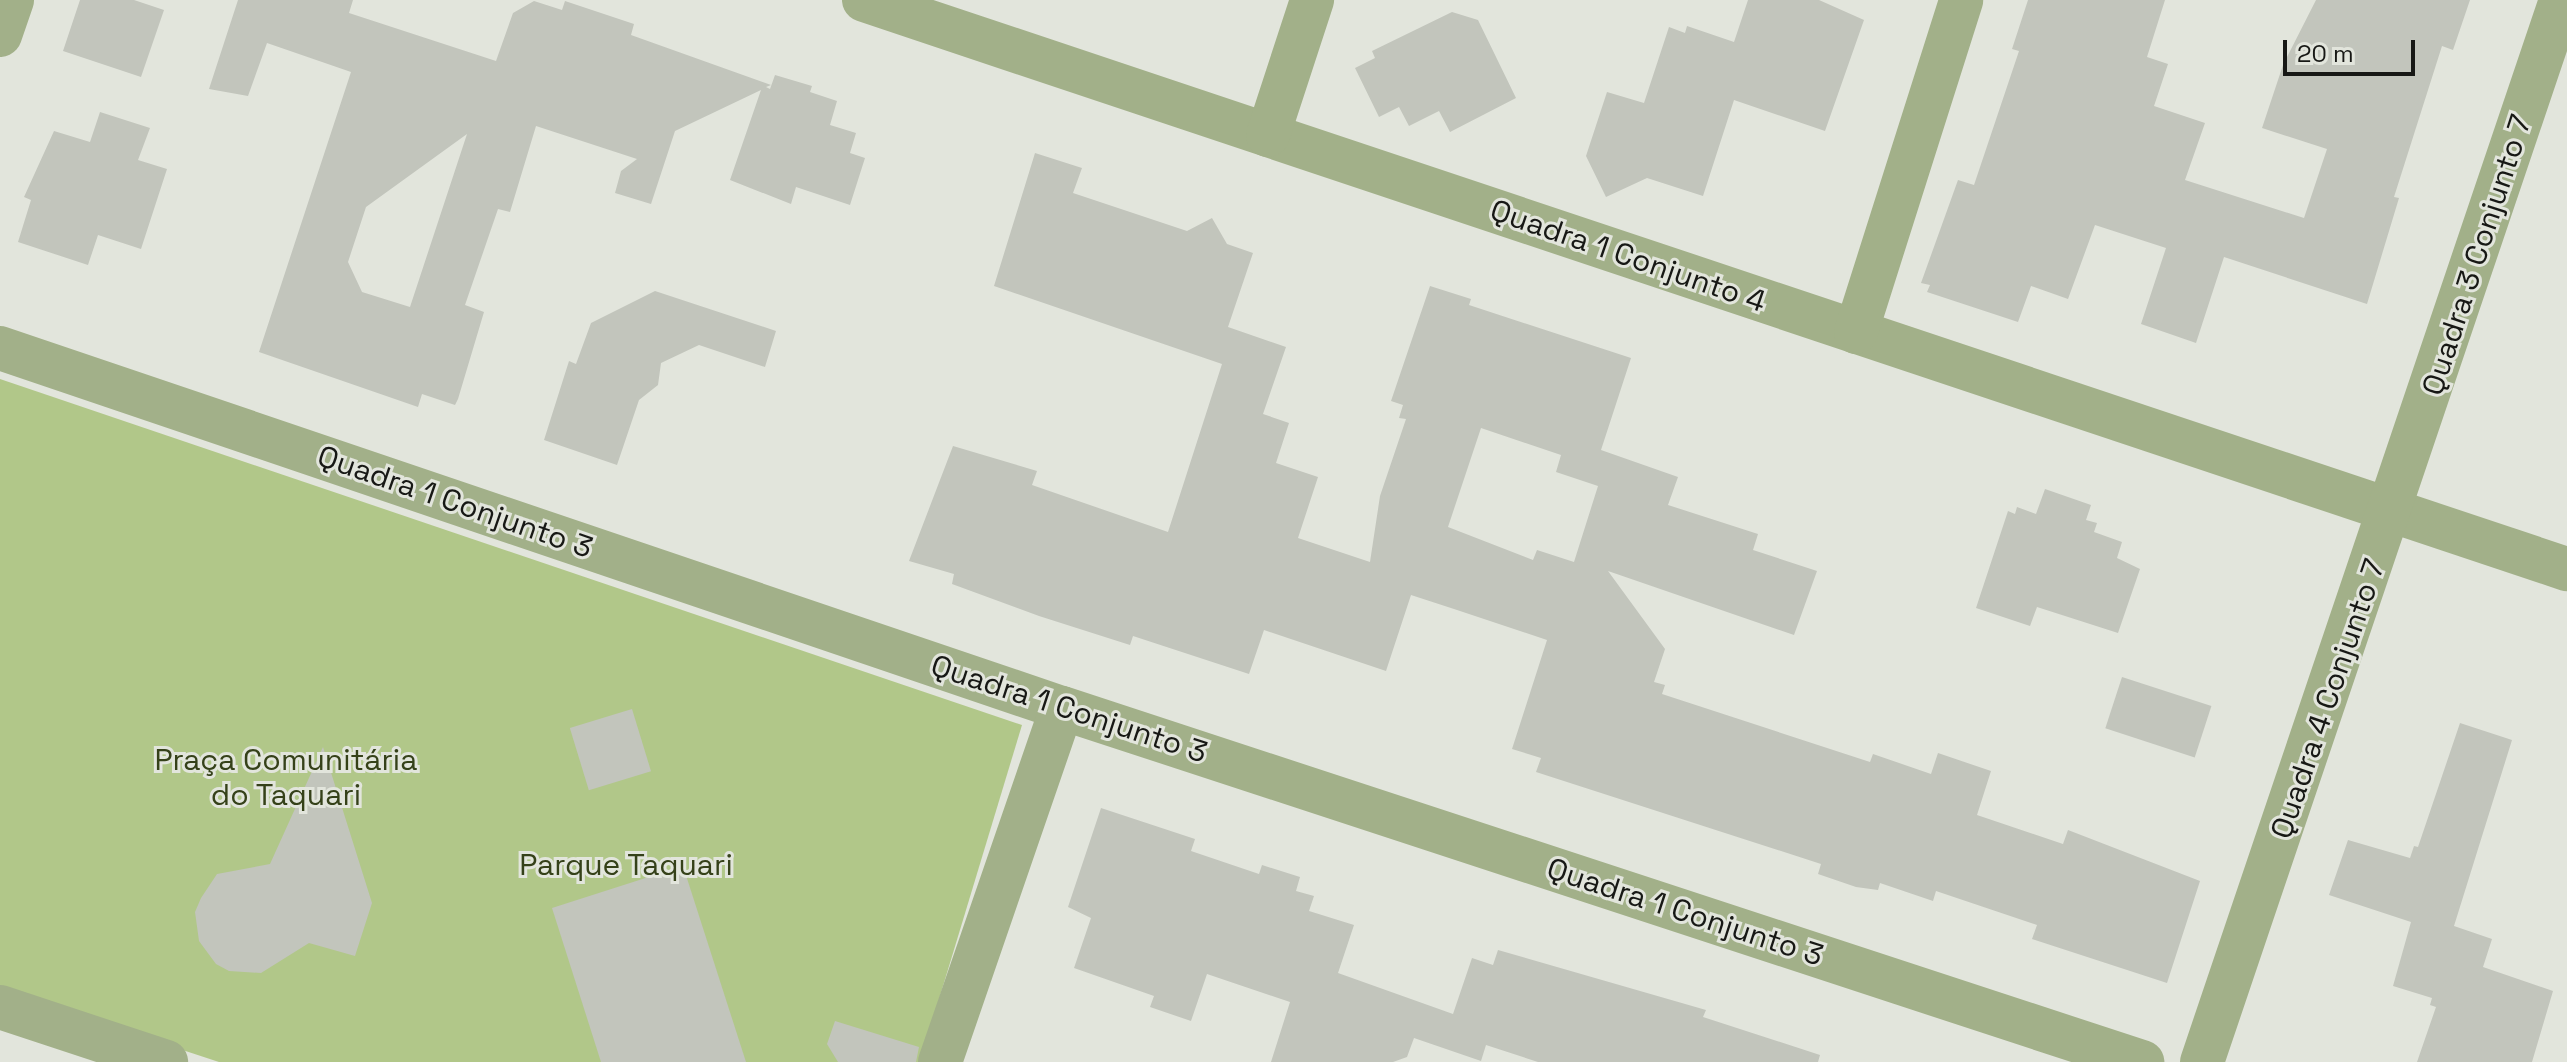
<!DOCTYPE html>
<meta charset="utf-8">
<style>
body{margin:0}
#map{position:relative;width:2567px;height:1062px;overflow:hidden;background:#e2e5dc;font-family:"Space Grotesk",sans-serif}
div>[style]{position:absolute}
.green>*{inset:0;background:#b1c789}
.building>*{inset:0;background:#c2c5bc;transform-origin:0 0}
.minor>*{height:44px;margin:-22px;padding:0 22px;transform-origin:22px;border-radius:22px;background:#a2b089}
span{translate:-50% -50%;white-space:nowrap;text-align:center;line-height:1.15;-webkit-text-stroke:6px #e2e5dc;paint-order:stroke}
.street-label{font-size:30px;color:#171815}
.park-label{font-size:30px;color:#354119}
.scale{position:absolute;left:2283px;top:40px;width:132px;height:36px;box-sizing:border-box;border:4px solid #171815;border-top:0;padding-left:10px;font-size:24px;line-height:28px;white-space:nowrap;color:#171815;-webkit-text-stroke:6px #e2e5dc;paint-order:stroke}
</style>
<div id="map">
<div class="green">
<i style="clip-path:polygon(0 379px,1022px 725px,920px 1062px,219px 1062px,0 990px)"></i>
</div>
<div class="building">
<i style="clip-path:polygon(80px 0,134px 0,164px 10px,141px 77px,63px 51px)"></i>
<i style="clip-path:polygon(evenodd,238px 0,353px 0,349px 13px,496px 61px,513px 13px,534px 1px,562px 10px,565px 1px,634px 24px,631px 35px,771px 85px,766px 87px,770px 89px,775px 75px,812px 86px,810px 92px,837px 101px,830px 125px,856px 133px,850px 153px,865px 158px,850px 205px,796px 187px,791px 204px,730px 180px,761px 90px,675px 131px,651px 204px,615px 193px,621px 171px,637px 159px,536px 126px,510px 212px,498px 209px,465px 305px,484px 312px,458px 399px,455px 405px,422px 394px,418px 407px,259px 352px,351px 72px,267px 43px,248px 96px,209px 89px,238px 0,467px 134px,410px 307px,362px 292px,348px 262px,366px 207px,467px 134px)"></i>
<i style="clip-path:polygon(1748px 0,1819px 0,1864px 20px,1825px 131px,1734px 100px,1703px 196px,1647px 178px,1606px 197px,1586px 156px,1607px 92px,1644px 103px,1669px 27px,1685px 33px,1687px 26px,1734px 42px)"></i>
<i style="clip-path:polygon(2028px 0,2165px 0,2147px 57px,2168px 64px,2154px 106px,2205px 123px,2185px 180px,2304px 218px,2327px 149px,2262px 128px,2283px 65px,2316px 0,2470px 0,2453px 50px,2442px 46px,2394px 197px,2399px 198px,2367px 304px,2224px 257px,2196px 343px,2141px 324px,2166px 248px,2095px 225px,2068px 299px,2031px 286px,2018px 322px,1927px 292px,1930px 285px,1921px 283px,1958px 180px,1974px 185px,2019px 51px,2012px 49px)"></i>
<i style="clip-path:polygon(1452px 12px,1478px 20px,1516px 98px,1450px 132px,1439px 111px,1409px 126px,1399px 107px,1379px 117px,1355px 68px,1375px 58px,1372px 51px)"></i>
<i style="clip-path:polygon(100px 112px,150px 128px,138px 160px,167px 169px,141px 249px,98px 235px,88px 265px,18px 242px,31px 200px,24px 197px,54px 131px,90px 142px)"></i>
<i style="clip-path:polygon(evenodd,1035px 153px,1082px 168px,1073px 193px,1187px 231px,1212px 218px,1227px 244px,1253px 253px,1228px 327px,1286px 347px,1263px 414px,1289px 423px,1276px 463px,1318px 477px,1298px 538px,1370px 562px,1380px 496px,1406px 419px,1399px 418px,1403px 405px,1391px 401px,1430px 286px,1471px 299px,1469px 305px,1631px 358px,1601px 450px,1678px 477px,1668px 505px,1758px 534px,1753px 550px,1817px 571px,1794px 635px,1608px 571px,1665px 649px,1654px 682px,1665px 685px,1662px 694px,1870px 762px,1873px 754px,1931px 774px,1938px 753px,1991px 771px,1977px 815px,2063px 844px,2068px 830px,2200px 881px,2167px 983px,2032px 939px,2037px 925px,1936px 891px,1933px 901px,1880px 883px,1878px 890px,1856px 887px,1818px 874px,1821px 864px,1536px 772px,1541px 758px,1512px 749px,1547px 640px,1454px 609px,1411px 595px,1386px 671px,1264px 630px,1249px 674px,1133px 636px,1130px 645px,1039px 616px,952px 584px,954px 574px,909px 561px,953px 446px,1037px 471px,1032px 485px,1168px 532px,1222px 364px,994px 286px,1035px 153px,1481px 428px,1561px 455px,1556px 472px,1598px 486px,1574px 562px,1537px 550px,1533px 560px,1448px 527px,1481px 428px)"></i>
<i style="clip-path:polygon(655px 291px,776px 331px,765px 367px,699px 345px,661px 363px,658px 385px,639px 400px,617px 465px,544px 440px,569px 361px,576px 364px,591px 323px)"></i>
<i style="clip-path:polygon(2045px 489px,2091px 505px,2086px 520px,2097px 523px,2094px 532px,2122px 542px,2117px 558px,2140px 569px,2118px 633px,2037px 607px,2030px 626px,1976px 608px,2008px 511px,2015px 514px,2017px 507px,2036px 514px)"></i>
<i style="left:2122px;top:677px;width:94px;height:54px;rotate:18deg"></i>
<i style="left:632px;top:709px;width:65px;height:65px;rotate:73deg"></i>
<i style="clip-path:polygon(2460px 723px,2512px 740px,2454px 926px,2492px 939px,2483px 967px,2553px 991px,2532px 1062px,2417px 1062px,2436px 1007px,2430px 1005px,2432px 998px,2393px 986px,2411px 922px,2329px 895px,2348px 840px,2410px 858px,2414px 846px,2418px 847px)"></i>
<i style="clip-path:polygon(323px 747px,372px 903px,355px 956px,309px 943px,261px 973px,229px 971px,216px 964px,199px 941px,195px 912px,201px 898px,217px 874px,270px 864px)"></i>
<i style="clip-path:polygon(1101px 808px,1195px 839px,1191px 851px,1259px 874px,1262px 865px,1300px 877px,1296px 891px,1314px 896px,1309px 911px,1354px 925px,1338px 973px,1453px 1014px,1472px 958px,1493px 965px,1498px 950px,1706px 1010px,1703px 1017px,1820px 1055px,1818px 1062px,1538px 1062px,1486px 1045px,1481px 1061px,1414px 1038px,1407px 1057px,1393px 1062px,1271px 1062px,1290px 1002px,1207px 974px,1191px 1021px,1150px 1007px,1154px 996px,1074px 968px,1091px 918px,1068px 907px)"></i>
<i style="clip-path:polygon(683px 866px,746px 1062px,601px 1062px,552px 908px)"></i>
<i style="clip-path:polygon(835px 1021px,919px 1047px,916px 1062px,838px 1062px,827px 1044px)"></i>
</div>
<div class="minor">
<i style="left:864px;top:0;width:1796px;rotate:18.48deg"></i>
<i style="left:0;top:35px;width:37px;rotate:-71deg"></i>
<i style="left:1268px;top:135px;width:142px;rotate:-71.9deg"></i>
<i style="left:1856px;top:332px;width:348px;rotate:-72.4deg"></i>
<i style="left:0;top:348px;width:1121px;rotate:18.73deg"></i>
<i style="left:1062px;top:708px;width:1137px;rotate:18.15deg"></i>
<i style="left:0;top:1007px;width:175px;rotate:18.3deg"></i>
<i style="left:940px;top:1062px;width:374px;rotate:-71deg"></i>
<i style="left:2202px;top:1062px;width:1121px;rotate:-71.32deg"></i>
</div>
<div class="street-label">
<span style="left:2477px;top:255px;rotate:-72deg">Quadra 3 Conjunto 7</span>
<span style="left:1628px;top:256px;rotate:19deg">Quadra 1 Conjunto 4</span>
<span style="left:455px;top:502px;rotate:19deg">Quadra 1 Conjunto 3</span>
<span style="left:2328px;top:699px;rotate:-71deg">Quadra 4 Conjunto 7</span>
<span style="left:1069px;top:709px;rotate:18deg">Quadra 1 Conjunto 3</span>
<span style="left:1685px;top:912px;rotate:18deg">Quadra 1 Conjunto 3</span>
</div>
<div class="park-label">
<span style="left:286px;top:777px">Praça Comunitária<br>do Taquari</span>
<span style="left:626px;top:865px">Parque Taquari</span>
</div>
<div class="scale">20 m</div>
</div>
